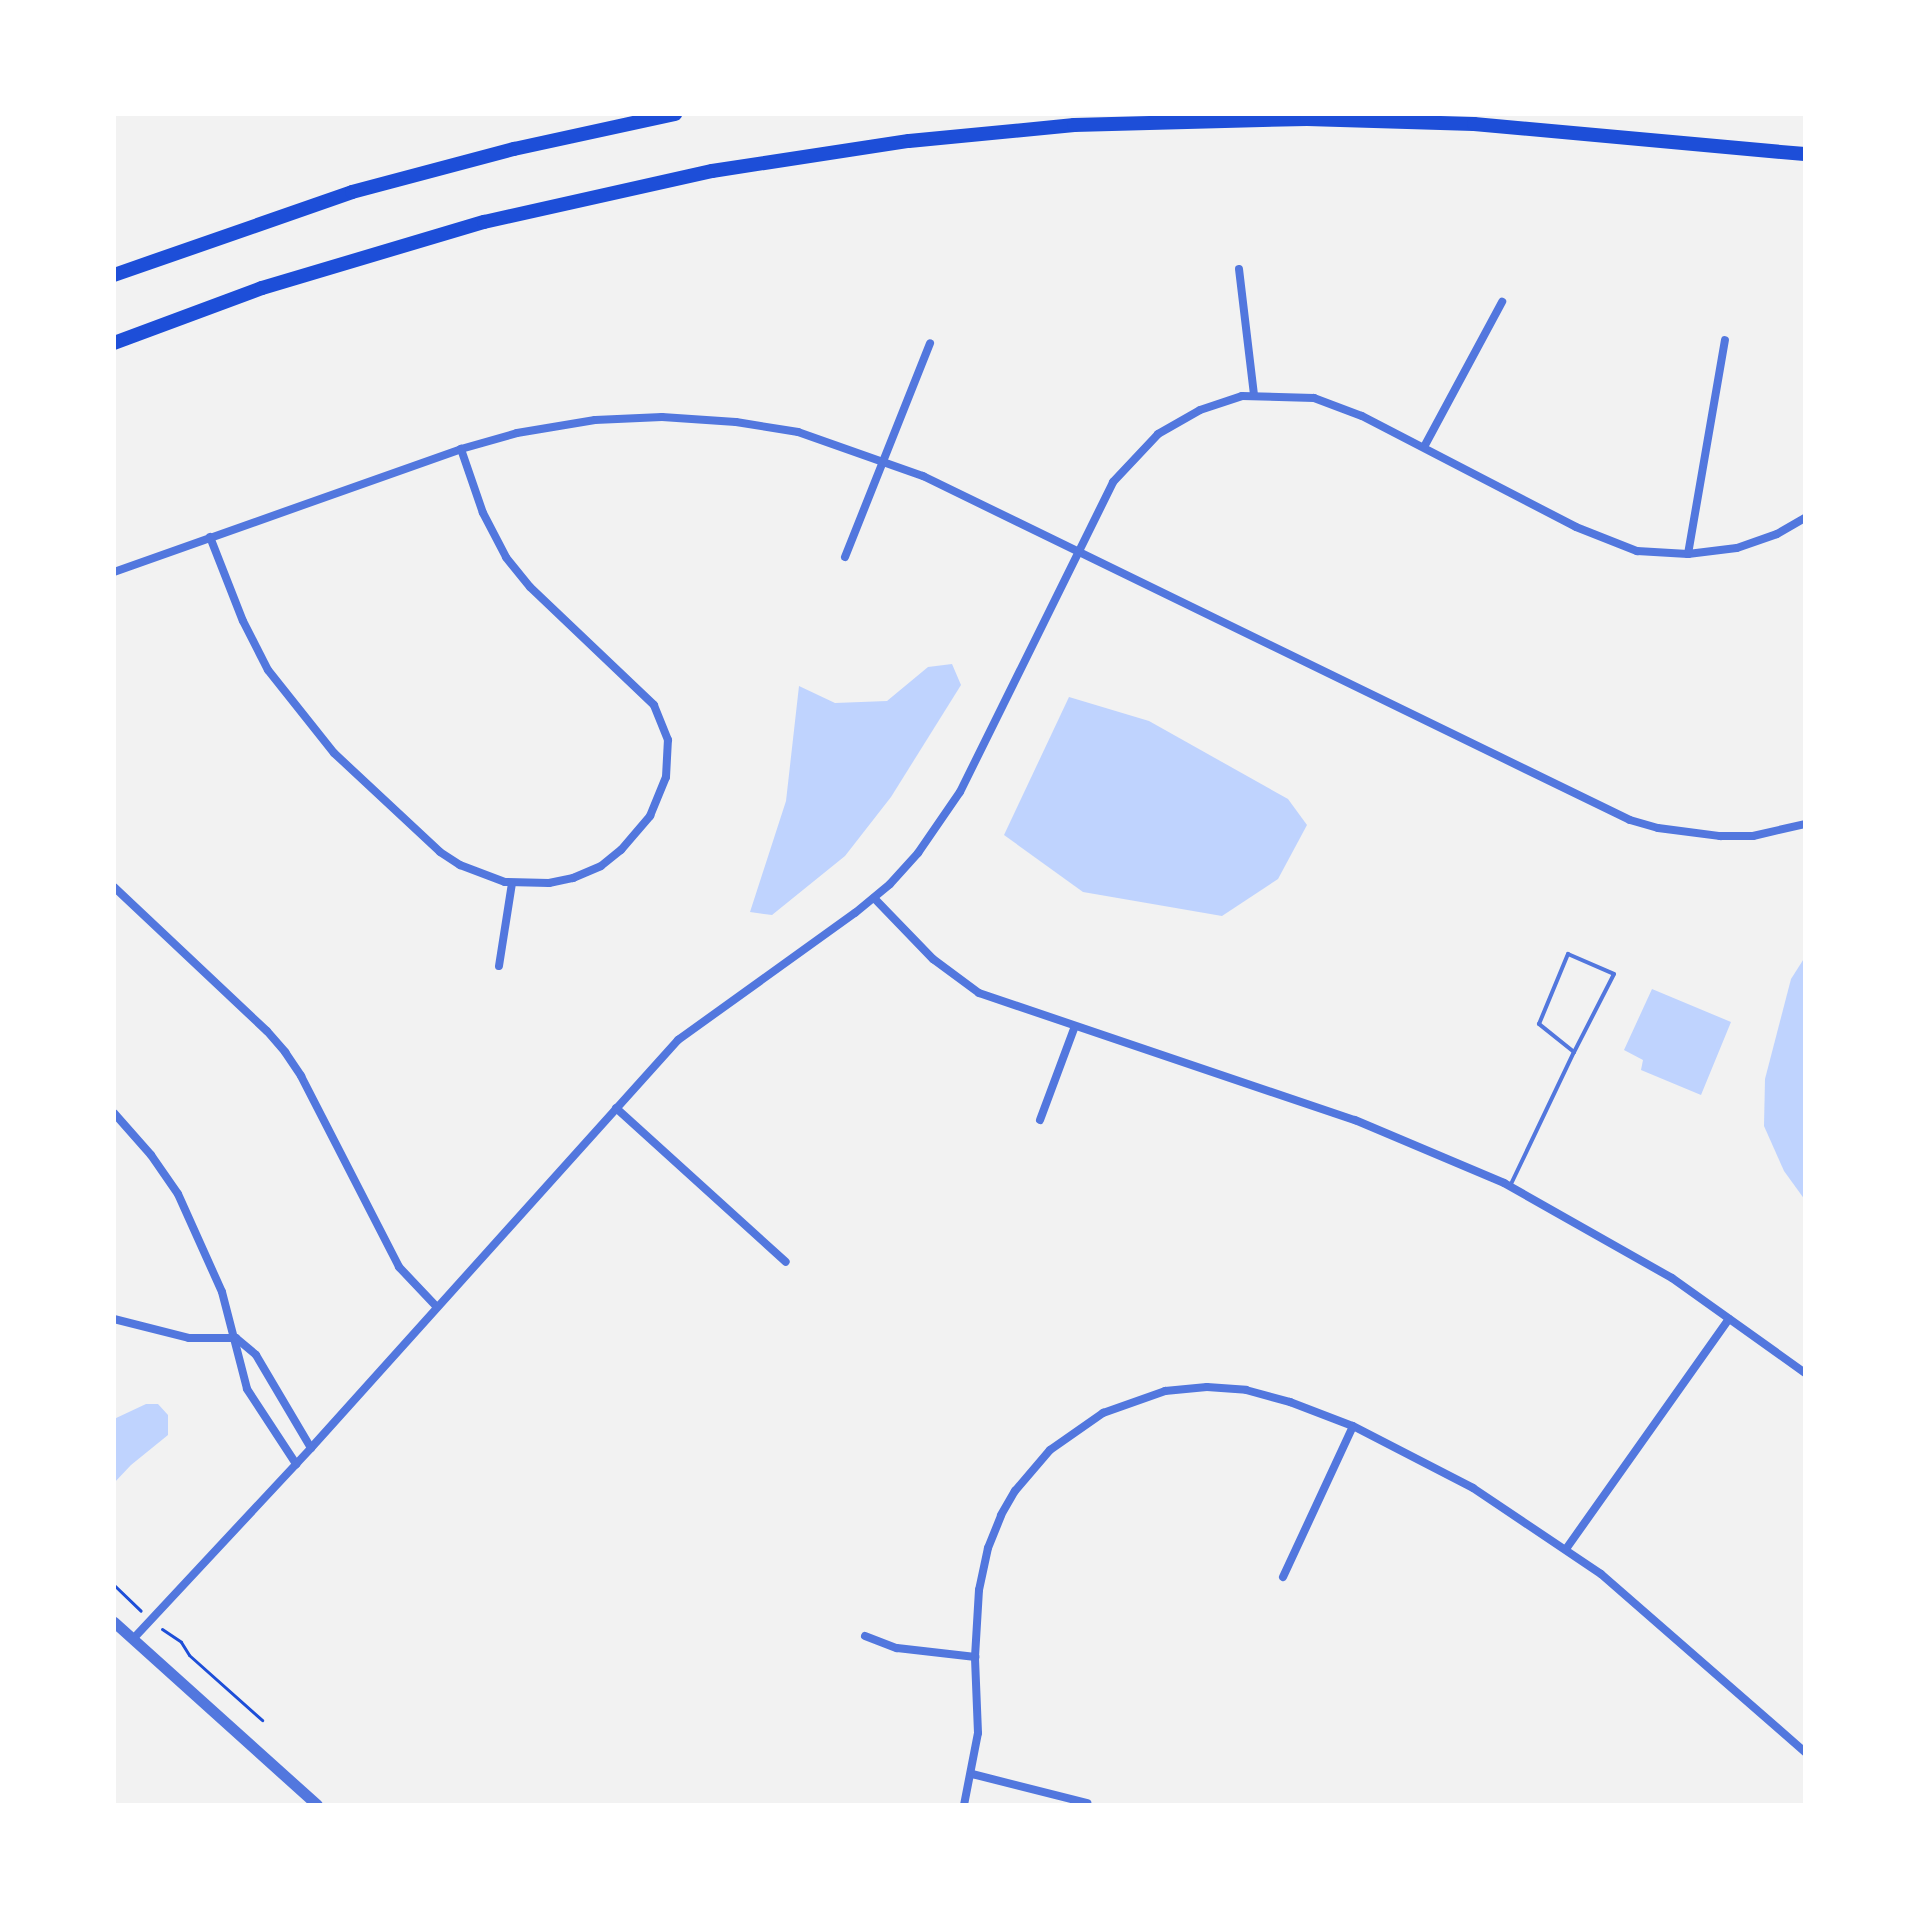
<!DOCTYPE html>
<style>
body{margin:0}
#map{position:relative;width:1919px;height:1919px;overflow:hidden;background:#f2f2f2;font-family:Manrope,sans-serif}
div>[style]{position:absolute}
.water>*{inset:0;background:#bfd3fe}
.path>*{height:3px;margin:-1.5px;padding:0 1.5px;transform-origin:1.5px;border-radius:1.5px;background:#1d4ed8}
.service>*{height:4px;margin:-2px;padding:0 2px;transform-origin:2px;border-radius:2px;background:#5277de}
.minor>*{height:8px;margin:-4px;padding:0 4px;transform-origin:4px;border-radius:4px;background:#5277de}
.tertiary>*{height:11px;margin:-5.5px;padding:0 5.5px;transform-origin:5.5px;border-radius:5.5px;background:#5277de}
.trunk>*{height:14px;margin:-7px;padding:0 7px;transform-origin:7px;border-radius:7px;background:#1d4ed8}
span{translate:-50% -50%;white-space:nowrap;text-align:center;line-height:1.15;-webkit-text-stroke:6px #fff;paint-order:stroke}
.frame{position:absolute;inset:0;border:116px solid #fff;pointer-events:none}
</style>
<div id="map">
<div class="water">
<i style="clip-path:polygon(952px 664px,961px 685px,891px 797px,845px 856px,772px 915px,750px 912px,786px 801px,799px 686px,835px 703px,887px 701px,928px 667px)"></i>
<i style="clip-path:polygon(1069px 697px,1149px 721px,1288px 799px,1307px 825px,1278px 879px,1222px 916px,1083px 892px,1004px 835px)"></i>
<i style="clip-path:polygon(1805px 957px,1805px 1200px,1784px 1171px,1764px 1126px,1765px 1079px,1791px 979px)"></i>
<i style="clip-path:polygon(1652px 989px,1731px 1022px,1701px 1095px,1641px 1070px,1643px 1060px,1624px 1050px)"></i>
<i style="clip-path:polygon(146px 1404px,158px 1404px,168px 1415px,168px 1435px,131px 1465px,114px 1483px,114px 1419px)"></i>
</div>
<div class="path">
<i style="left:114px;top:1585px;width:37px;rotate:44deg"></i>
<i style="left:162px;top:1629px;width:23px;rotate:34deg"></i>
<i style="left:181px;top:1642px;width:15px;rotate:58deg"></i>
<i style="left:189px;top:1655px;width:98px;rotate:41.7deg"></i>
</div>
<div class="service">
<i style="left:1511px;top:1184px;width:146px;rotate:-64.5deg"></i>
<i style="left:1574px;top:1052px;width:45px;rotate:-141.3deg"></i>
<i style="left:1539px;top:1024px;width:76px;rotate:-67.5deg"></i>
<i style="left:1568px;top:954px;width:50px;rotate:23.5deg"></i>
<i style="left:1614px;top:974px;width:88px;rotate:117.1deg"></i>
</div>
<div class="minor">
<i style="left:1239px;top:269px;width:127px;rotate:83.2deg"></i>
<i style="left:1424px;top:447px;width:165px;rotate:-61.7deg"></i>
<i style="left:210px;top:537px;width:90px;rotate:68.6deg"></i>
<i style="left:243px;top:621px;width:55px;rotate:63deg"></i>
<i style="left:268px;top:670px;width:106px;rotate:51.5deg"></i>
<i style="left:334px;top:753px;width:145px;rotate:43deg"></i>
<i style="left:440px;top:852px;width:24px;rotate:33deg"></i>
<i style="left:460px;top:865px;width:48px;rotate:20.7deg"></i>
<i style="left:505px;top:882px;width:44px;rotate:1.3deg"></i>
<i style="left:549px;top:883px;width:25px;rotate:-12deg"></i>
<i style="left:573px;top:878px;width:30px;rotate:-23deg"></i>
<i style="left:601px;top:866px;width:26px;rotate:-39deg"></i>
<i style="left:621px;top:850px;width:45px;rotate:-49.5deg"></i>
<i style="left:650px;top:816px;width:42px;rotate:-67.7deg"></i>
<i style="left:666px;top:777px;width:37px;rotate:-87deg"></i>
<i style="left:668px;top:740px;width:38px;rotate:-112deg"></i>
<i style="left:654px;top:705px;width:171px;rotate:-136.4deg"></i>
<i style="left:530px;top:587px;width:38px;rotate:-129deg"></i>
<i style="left:506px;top:557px;width:50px;rotate:-117.6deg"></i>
<i style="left:483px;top:513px;width:68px;rotate:-109deg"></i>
<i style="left:1688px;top:554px;width:217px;rotate:-80.2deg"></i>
<i style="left:845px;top:557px;width:230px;rotate:-68.3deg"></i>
<i style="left:114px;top:572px;width:368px;rotate:-19.5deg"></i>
<i style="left:461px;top:449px;width:58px;rotate:-15.9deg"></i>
<i style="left:517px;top:433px;width:79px;rotate:-9.5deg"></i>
<i style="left:595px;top:420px;width:67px;rotate:-2.6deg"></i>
<i style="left:662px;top:417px;width:74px;rotate:3.9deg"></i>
<i style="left:736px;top:422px;width:63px;rotate:9.2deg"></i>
<i style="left:798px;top:432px;width:133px;rotate:19.4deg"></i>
<i style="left:923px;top:476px;width:786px;rotate:25.95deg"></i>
<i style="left:1630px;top:820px;width:29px;rotate:16deg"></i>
<i style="left:1658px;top:828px;width:63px;rotate:7.4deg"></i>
<i style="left:1720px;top:836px;width:33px"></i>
<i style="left:1753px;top:836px;width:53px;rotate:-13deg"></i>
<i style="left:114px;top:887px;width:210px;rotate:43.3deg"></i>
<i style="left:267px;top:1031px;width:28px;rotate:49deg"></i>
<i style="left:285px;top:1052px;width:29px;rotate:56deg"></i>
<i style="left:301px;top:1076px;width:215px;rotate:62.8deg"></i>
<i style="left:399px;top:1267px;width:55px;rotate:46.5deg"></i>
<i style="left:874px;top:898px;width:85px;rotate:46deg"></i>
<i style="left:933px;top:959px;width:57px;rotate:36.5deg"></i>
<i style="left:979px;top:993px;width:397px;rotate:18.7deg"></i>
<i style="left:1355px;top:1120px;width:162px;rotate:22.9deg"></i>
<i style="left:1504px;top:1183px;width:193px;rotate:29.5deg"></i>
<i style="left:1672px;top:1278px;width:163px;rotate:35.5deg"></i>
<i style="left:499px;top:966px;width:84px;rotate:-81.1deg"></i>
<i style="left:616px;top:1108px;width:229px;rotate:42.2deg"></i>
<i style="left:114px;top:1113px;width:56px;rotate:48.6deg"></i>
<i style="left:151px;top:1155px;width:47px;rotate:55.3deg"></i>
<i style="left:178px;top:1194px;width:107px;rotate:65.8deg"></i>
<i style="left:222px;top:1292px;width:100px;rotate:75.5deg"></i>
<i style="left:247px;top:1389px;width:90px;rotate:56.8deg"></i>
<i style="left:1040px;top:1120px;width:100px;rotate:-69.6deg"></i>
<i style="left:114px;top:1319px;width:77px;rotate:14.2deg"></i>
<i style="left:189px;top:1338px;width:47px"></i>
<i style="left:236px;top:1338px;width:26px;rotate:40deg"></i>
<i style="left:256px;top:1355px;width:108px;rotate:59.4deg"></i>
<i style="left:1566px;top:1549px;width:282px;rotate:-54.7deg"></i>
<i style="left:1283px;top:1577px;width:166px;rotate:-65.1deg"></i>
<i style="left:865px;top:1636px;width:34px;rotate:21deg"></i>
<i style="left:897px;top:1648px;width:79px;rotate:6.6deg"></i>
<i style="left:133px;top:1639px;width:261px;rotate:-47deg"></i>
<i style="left:311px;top:1448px;width:549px;rotate:-48.03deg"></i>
<i style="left:678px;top:1040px;width:218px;rotate:-35.7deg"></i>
<i style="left:855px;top:913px;width:45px;rotate:-39.6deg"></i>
<i style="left:890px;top:884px;width:42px;rotate:-47.9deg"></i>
<i style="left:918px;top:853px;width:74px;rotate:-55.5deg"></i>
<i style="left:960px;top:792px;width:346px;rotate:-63.7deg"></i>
<i style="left:1113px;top:482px;width:66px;rotate:-46.8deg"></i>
<i style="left:1158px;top:434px;width:48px;rotate:-29.7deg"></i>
<i style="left:1200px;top:410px;width:44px;rotate:-18.4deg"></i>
<i style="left:1242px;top:396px;width:72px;rotate:1.6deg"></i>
<i style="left:1314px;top:398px;width:51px;rotate:20.6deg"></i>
<i style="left:1362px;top:416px;width:241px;rotate:27.4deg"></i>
<i style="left:1576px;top:527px;width:66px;rotate:21.5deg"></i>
<i style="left:1637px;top:551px;width:51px;rotate:3.4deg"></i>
<i style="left:1688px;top:554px;width:49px;rotate:-7deg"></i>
<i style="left:1737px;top:548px;width:42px;rotate:-19.3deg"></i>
<i style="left:1777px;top:534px;width:32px;rotate:-30deg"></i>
<i style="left:972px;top:1774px;width:119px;rotate:14.2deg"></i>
<i style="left:964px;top:1805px;width:73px;rotate:-79deg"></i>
<i style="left:978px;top:1733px;width:76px;rotate:-92.3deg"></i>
<i style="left:975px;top:1657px;width:67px;rotate:-86.6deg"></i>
<i style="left:979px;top:1590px;width:43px;rotate:-77.9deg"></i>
<i style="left:988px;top:1548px;width:35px;rotate:-68deg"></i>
<i style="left:1001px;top:1515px;width:28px;rotate:-60deg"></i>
<i style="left:1015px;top:1491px;width:54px;rotate:-49.5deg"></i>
<i style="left:1050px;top:1450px;width:65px;rotate:-34.9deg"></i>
<i style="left:1103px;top:1413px;width:66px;rotate:-19.5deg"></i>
<i style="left:1165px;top:1391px;width:42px;rotate:-5.4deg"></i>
<i style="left:1207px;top:1387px;width:39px;rotate:4deg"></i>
<i style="left:1246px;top:1390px;width:46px;rotate:15.3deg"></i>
<i style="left:1290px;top:1402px;width:67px;rotate:20.9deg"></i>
<i style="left:1353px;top:1426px;width:135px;rotate:27.3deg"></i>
<i style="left:1473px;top:1488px;width:154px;rotate:33.9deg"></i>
<i style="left:1601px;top:1574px;width:271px;rotate:41.1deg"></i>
</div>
<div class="tertiary">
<i style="left:114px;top:1622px;width:273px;rotate:42deg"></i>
</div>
<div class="trunk">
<i style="left:114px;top:275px;width:252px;rotate:-19.2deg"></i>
<i style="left:352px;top:192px;width:168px;rotate:-14.9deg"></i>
<i style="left:514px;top:149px;width:165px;rotate:-12.3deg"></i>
<i style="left:114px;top:343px;width:158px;rotate:-20.4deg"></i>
<i style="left:262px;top:288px;width:232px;rotate:-16.6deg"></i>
<i style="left:484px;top:222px;width:234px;rotate:-12.6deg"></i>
<i style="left:712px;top:171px;width:199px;rotate:-8.7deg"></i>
<i style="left:909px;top:141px;width:166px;rotate:-5.5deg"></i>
<i style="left:1074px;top:125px;width:233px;rotate:-1.5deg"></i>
<i style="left:1307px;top:119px;width:167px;rotate:1.7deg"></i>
<i style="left:1474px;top:124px;width:332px;rotate:5.2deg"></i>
</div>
<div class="frame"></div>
</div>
